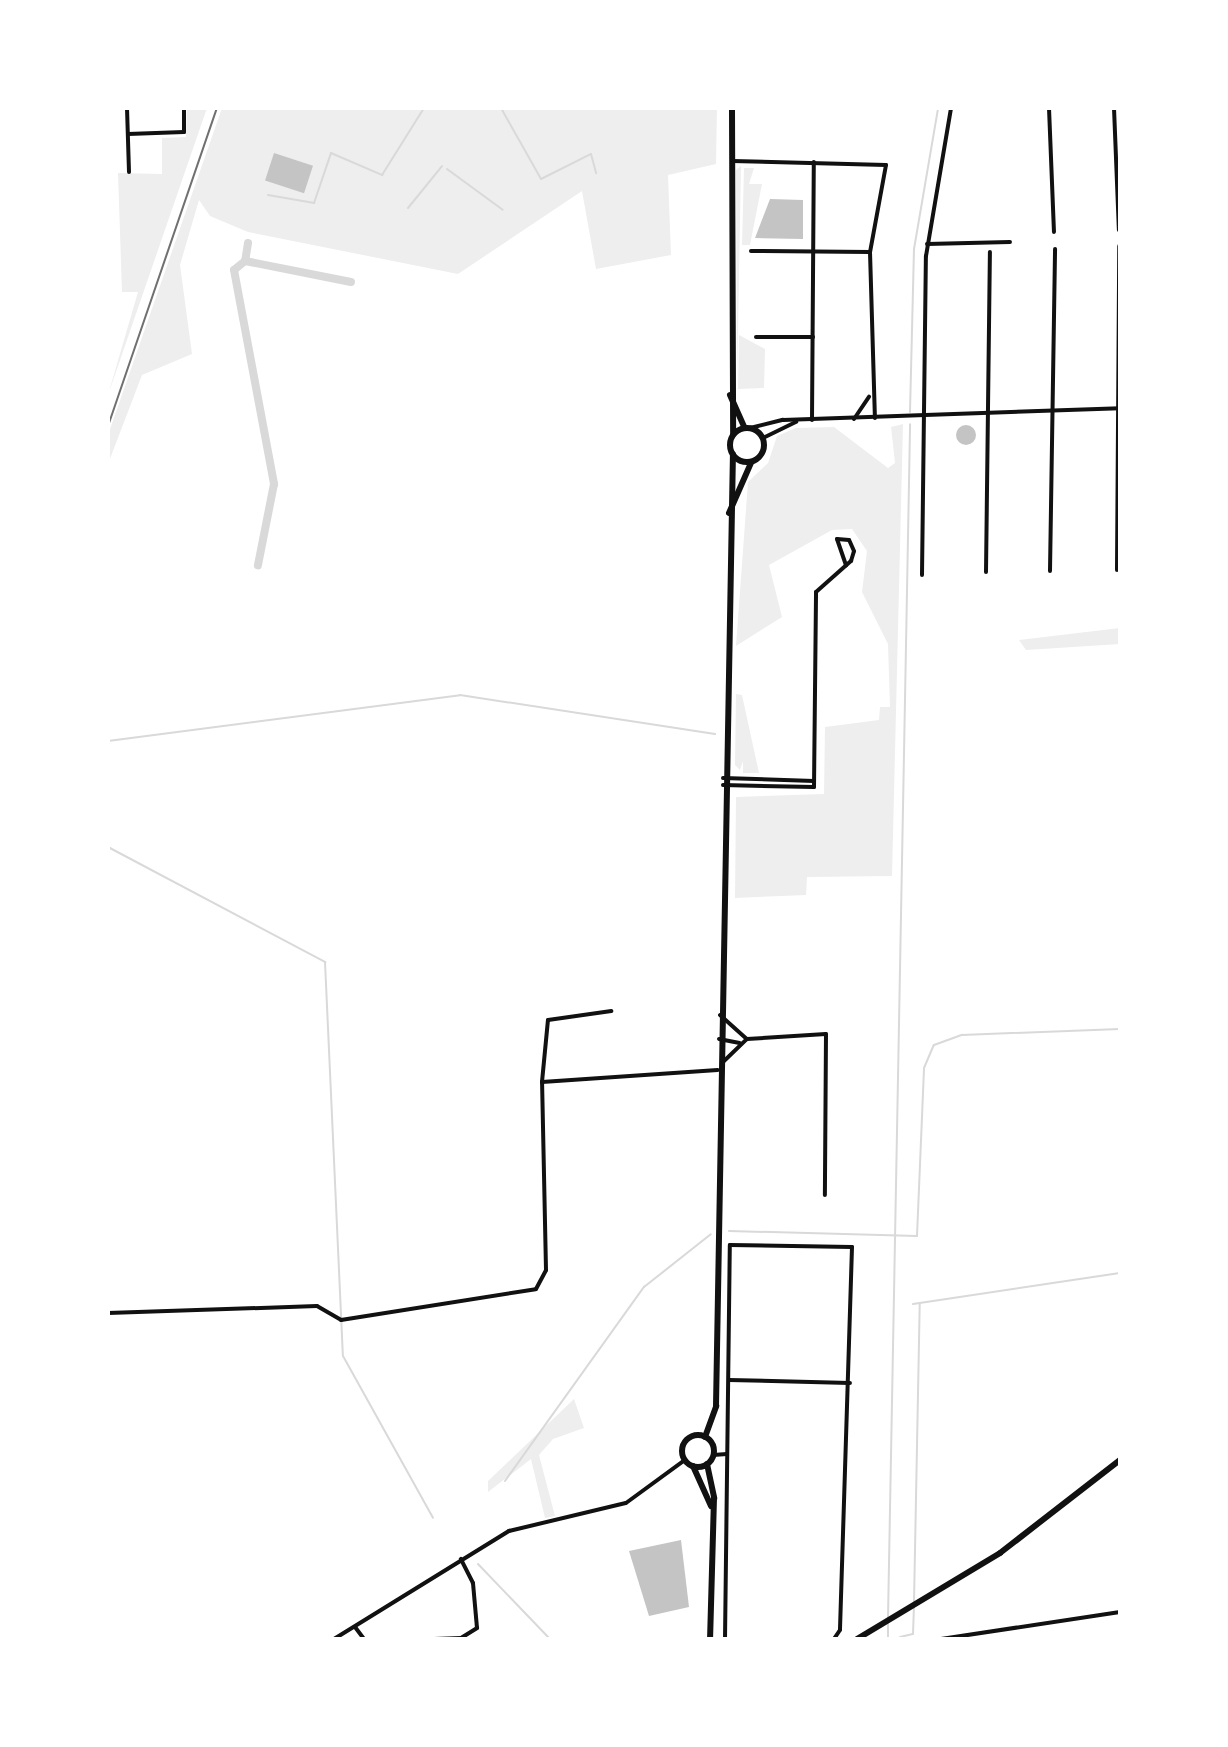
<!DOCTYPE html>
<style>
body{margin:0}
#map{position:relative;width:1228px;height:1747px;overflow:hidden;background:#fff;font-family:Rubik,sans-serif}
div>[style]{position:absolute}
.green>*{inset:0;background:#eee}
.stream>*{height:2px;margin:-1px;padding:0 1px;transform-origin:1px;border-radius:1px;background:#d9d9d9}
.canal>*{height:8px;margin:-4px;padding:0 4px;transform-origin:4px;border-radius:4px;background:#d9d9d9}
.building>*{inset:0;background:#c4c4c4;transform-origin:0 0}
.round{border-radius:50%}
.minor>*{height:4px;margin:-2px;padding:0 2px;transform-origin:2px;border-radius:2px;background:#111}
.secondary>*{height:6px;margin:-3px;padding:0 3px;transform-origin:3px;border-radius:3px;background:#111}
.secondary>.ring{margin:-3px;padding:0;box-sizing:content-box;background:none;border:6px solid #111;border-radius:50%}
.primary>*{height:6px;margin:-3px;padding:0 3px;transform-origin:3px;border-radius:3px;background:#111}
.rail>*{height:2px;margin:-1px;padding:0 1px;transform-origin:1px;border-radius:1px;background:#707070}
span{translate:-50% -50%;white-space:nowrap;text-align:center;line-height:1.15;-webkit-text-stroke:6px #fff;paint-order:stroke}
.frame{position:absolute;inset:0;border:110px solid #fff;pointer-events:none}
</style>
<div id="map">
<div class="green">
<i style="clip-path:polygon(187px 108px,207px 108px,108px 395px,138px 292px,122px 292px,118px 173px,162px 174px,162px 138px,186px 137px)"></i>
<i style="clip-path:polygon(222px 108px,717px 108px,716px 164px,668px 175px,671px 255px,596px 269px,582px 191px,458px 274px,248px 232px,210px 216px,199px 200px,180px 265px,192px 354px,142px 375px,108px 464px,108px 435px)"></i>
<i style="clip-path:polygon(741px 166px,737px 388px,736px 170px)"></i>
<i style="clip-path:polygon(744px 168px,754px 168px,749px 184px,762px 184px,750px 245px,742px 245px)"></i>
<i style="clip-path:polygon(739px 335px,765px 349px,764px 388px,738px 389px)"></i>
<i style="clip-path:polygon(903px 424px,892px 876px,807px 877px,806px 895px,735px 898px,736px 797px,824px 794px,825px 727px,879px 720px,880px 707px,890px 707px,888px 644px,862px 592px,867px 551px,852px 529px,832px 530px,769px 565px,782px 617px,736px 646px,748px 482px,768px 463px,777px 436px,796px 428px,834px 427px,888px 468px,895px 463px,891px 427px)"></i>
<i style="clip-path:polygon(1120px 628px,1120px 644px,1026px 650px,1019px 640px)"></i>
<i style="clip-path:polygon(736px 694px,742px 695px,759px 773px,743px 773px,743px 761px,740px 770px,735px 765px)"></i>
<i style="clip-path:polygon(574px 1399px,584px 1428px,553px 1439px,539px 1455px,555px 1516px,545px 1518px,531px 1459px,488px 1492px,488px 1481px)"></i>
</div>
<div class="stream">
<i style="left:501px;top:108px;width:81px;rotate:60.6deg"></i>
<i style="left:541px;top:179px;width:56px;rotate:-26.6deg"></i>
<i style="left:591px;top:154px;width:20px;rotate:75deg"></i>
<i style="left:447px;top:169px;width:69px;rotate:36.2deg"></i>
<i style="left:268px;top:195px;width:47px;rotate:9.9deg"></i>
<i style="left:314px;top:203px;width:53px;rotate:-71.2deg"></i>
<i style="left:331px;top:153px;width:56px;rotate:23.3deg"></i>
<i style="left:382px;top:175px;width:79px;rotate:-57.9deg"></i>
<i style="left:408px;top:208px;width:54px;rotate:-51deg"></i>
<i style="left:910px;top:412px;width:163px;rotate:-88.6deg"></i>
<i style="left:914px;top:249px;width:143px;rotate:-80.3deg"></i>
<i style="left:108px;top:741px;width:355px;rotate:-7.4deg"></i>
<i style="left:460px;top:695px;width:258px;rotate:8.7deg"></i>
<i style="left:108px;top:847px;width:246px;rotate:27.9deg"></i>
<i style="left:325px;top:962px;width:394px;rotate:87.4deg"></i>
<i style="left:343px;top:1356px;width:185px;rotate:60.9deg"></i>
<i style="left:729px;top:1231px;width:188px;rotate:1.5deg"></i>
<i style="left:917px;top:1236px;width:168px;rotate:-87.6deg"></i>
<i style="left:924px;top:1068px;width:25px;rotate:-67deg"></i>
<i style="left:934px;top:1045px;width:30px;rotate:-20deg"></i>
<i style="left:962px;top:1035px;width:158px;rotate:-2.2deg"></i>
<i style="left:913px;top:1304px;width:209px;rotate:-8.5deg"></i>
<i style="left:505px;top:1481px;width:239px;rotate:-54.4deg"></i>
<i style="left:644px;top:1287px;width:85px;rotate:-38.3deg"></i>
<i style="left:478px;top:1564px;width:104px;rotate:46.2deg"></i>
<i style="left:914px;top:1602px;width:299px;rotate:-88.9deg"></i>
<i style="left:888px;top:1618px;width:1194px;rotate:-88.94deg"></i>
<i style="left:900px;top:1637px;width:13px;rotate:-13deg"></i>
<i style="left:913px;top:1634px;width:26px;rotate:-88deg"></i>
<i style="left:888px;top:1639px;width:15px;rotate:-90deg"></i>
</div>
<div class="canal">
<i style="left:248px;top:243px;width:18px;rotate:99deg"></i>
<i style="left:245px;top:261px;width:14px;rotate:141deg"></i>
<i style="left:234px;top:270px;width:218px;rotate:79.4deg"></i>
<i style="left:274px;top:484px;width:83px;rotate:101.2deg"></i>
<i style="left:245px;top:261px;width:108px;rotate:11.2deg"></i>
</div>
<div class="building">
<i style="left:274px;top:153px;width:41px;height:29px;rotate:18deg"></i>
<i style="clip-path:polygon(770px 199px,803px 200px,803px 239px,755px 238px)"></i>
<i class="round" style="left:956px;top:425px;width:20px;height:20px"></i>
<i style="clip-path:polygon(681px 1540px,689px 1607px,649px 1616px,629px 1551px)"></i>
</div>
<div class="minor">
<i style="left:127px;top:108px;width:64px;rotate:88.2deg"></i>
<i style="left:1049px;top:108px;width:124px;rotate:87.7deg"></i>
<i style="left:1114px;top:108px;width:122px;rotate:87.7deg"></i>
<i style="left:128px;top:134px;width:56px;rotate:-2deg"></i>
<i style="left:184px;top:132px;width:24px;rotate:-90deg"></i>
<i style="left:732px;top:161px;width:154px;rotate:1.5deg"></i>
<i style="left:886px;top:165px;width:88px;rotate:100.4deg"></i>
<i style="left:870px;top:252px;width:166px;rotate:88.3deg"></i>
<i style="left:927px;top:244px;width:83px;rotate:-1.4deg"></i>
<i style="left:751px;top:251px;width:119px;rotate:0.5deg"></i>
<i style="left:756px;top:337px;width:57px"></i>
<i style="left:854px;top:419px;width:27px;rotate:-56deg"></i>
<i style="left:812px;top:420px;width:258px;rotate:-89.6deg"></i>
<i style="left:750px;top:428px;width:34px;rotate:-14deg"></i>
<i style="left:783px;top:420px;width:337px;rotate:-2deg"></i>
<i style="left:763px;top:438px;width:37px;rotate:-26deg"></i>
<i style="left:1117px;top:570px;width:324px;rotate:-89.6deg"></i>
<i style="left:1050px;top:571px;width:322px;rotate:-89.1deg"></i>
<i style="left:986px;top:572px;width:320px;rotate:-89.3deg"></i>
<i style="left:922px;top:575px;width:319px;rotate:-89.3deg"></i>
<i style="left:926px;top:256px;width:150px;rotate:-80.4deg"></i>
<i style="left:723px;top:778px;width:91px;rotate:1.9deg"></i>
<i style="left:723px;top:785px;width:91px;rotate:1.3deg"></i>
<i style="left:814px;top:787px;width:195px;rotate:-89.4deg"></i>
<i style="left:816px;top:592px;width:47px;rotate:-41.5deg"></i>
<i style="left:851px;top:561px;width:10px;rotate:-73deg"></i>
<i style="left:854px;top:551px;width:12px;rotate:-114deg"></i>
<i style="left:849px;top:540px;width:12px;rotate:-175deg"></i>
<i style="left:837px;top:539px;width:28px;rotate:71deg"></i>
<i style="left:720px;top:1015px;width:36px;rotate:42deg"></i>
<i style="left:747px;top:1039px;width:79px;rotate:-3.6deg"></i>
<i style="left:826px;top:1034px;width:161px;rotate:90.4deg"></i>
<i style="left:719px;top:1039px;width:21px;rotate:11deg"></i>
<i style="left:723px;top:1062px;width:33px;rotate:-44deg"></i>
<i style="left:542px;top:1082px;width:62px;rotate:-84.5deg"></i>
<i style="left:548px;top:1020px;width:64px;rotate:-8.1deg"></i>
<i style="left:108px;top:1313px;width:209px;rotate:-1.9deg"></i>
<i style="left:317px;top:1306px;width:28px;rotate:30deg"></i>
<i style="left:341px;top:1320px;width:197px;rotate:-9deg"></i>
<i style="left:536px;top:1289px;width:21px;rotate:-62deg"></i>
<i style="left:546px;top:1270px;width:188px;rotate:-91.2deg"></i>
<i style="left:542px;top:1082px;width:176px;rotate:-3.9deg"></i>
<i style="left:729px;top:1380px;width:121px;rotate:1.4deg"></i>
<i style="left:713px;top:1455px;width:14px;rotate:-4deg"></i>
<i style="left:355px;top:1627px;width:15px;rotate:53deg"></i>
<i style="left:334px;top:1639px;width:206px;rotate:-31.7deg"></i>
<i style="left:509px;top:1531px;width:120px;rotate:-13.5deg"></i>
<i style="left:626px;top:1503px;width:73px;rotate:-36.1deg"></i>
<i style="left:434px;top:1639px;width:27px;rotate:-2deg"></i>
<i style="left:461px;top:1638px;width:19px;rotate:-32deg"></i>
<i style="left:477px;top:1628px;width:45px;rotate:-95.1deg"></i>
<i style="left:473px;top:1583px;width:27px;rotate:-117deg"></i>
<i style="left:725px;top:1639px;width:394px;rotate:-89.3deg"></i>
<i style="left:730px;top:1245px;width:122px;rotate:0.9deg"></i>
<i style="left:852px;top:1247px;width:383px;rotate:91.8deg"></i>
<i style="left:840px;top:1630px;width:11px;rotate:124deg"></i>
<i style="left:941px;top:1639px;width:181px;rotate:-8.6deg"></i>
</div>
<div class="secondary">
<i style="left:732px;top:108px;width:326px;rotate:89.8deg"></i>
<i style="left:730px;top:395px;width:36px;rotate:66deg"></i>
<i class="ring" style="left:730px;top:428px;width:28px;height:28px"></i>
<i style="left:729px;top:513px;width:55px;rotate:-66.3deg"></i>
<i class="ring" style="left:682px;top:1435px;width:26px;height:26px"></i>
<i style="left:705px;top:1437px;width:33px;rotate:-70deg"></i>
<i style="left:716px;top:1406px;width:952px;rotate:-88.98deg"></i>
<i style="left:707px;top:1464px;width:35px;rotate:78deg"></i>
<i style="left:714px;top:1498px;width:141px;rotate:91.6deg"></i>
<i style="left:693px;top:1466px;width:44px;rotate:65.8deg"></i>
</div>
<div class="primary">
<i style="left:857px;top:1639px;width:167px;rotate:-31deg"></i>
<i style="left:1000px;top:1553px;width:152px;rotate:-37.8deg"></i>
</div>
<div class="rail">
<i style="left:108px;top:426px;width:336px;rotate:-71.1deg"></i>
</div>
<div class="frame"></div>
</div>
